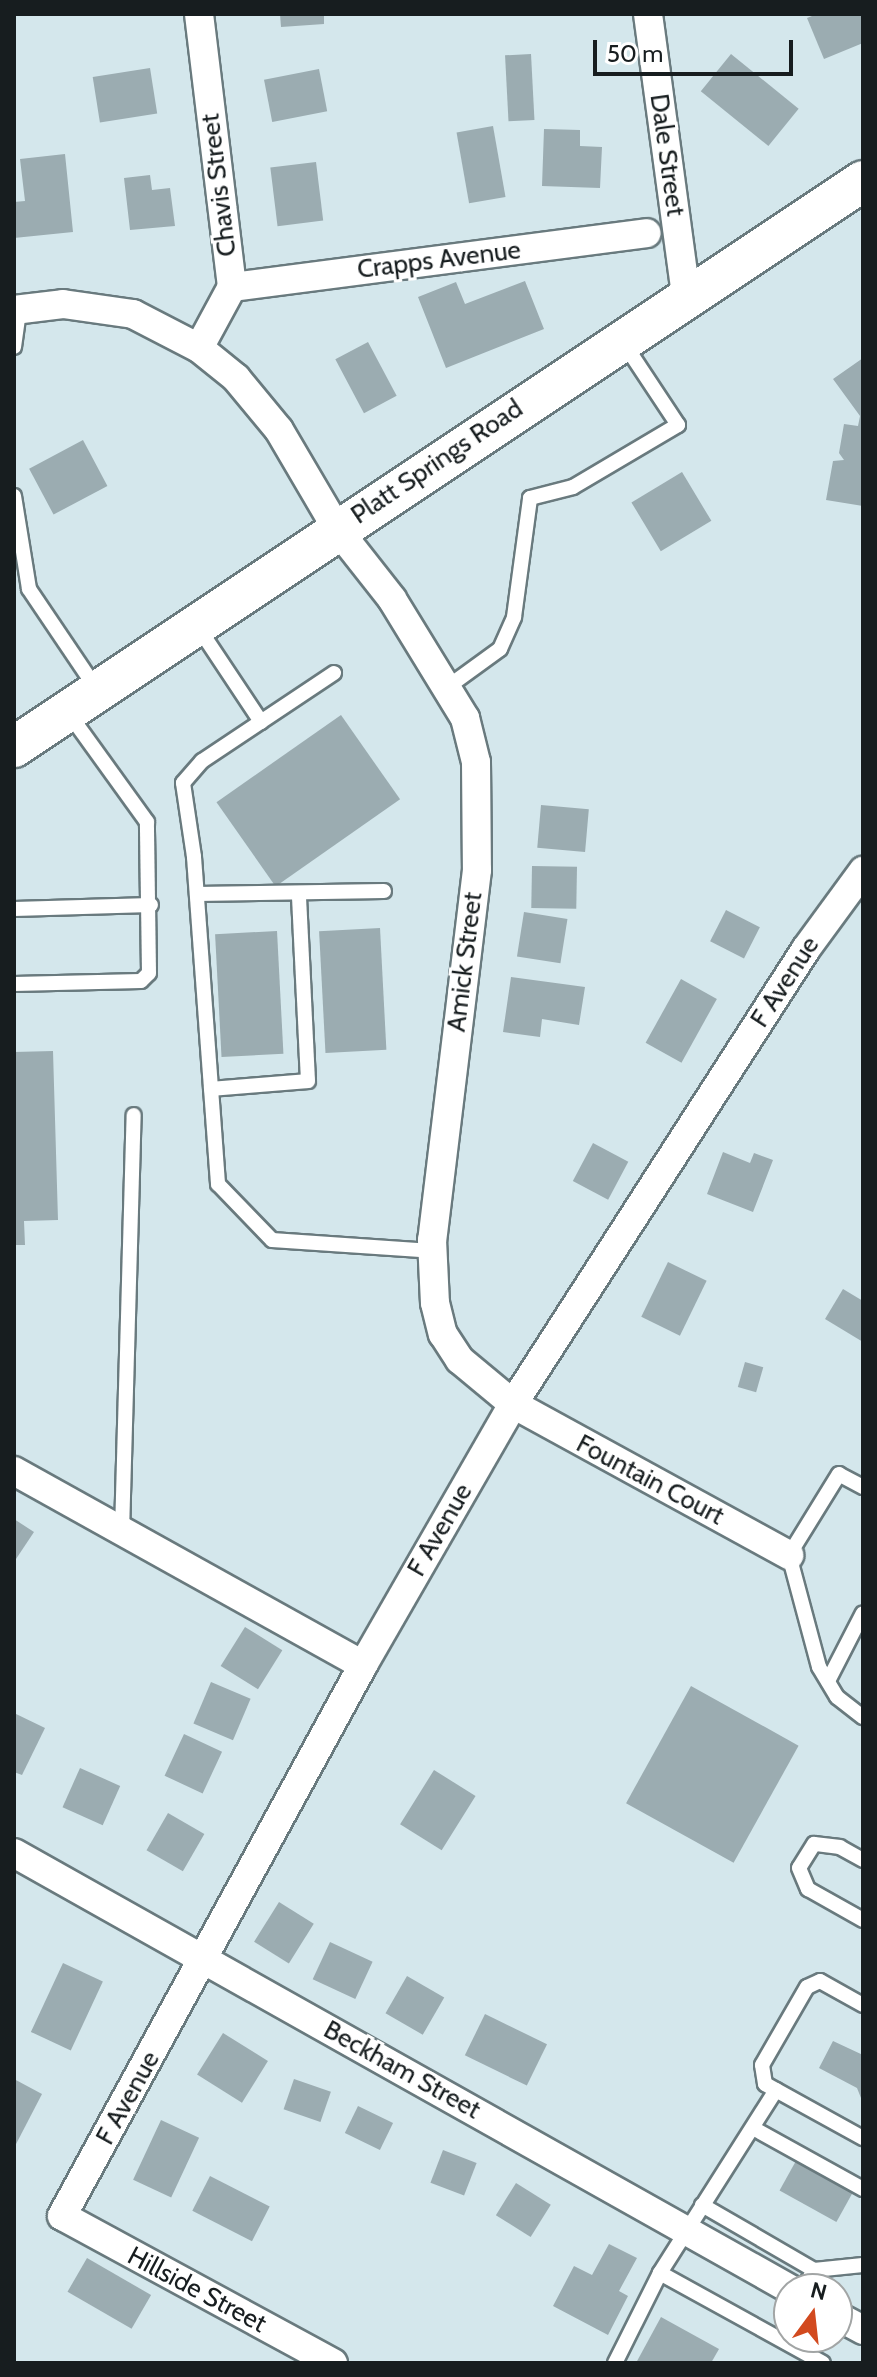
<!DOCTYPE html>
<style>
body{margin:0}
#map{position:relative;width:877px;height:2377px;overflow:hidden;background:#d4e7ec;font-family:Cabin,sans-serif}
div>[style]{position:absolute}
.building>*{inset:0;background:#9bacb1;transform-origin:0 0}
.roads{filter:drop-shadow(2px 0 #697a7e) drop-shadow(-2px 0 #697a7e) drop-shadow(0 2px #697a7e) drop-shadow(0 -2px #697a7e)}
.service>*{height:14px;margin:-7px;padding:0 7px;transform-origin:7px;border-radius:7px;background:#fff}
.minor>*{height:28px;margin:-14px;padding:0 14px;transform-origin:14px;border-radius:14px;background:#fff}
.secondary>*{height:40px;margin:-20px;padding:0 20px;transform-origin:20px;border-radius:20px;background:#fff}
span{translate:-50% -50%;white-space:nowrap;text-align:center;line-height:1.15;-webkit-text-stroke:6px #fff;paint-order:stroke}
.street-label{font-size:26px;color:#171d1f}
.frame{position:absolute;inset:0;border:16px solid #171d1f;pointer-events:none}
.north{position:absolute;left:773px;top:2273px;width:80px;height:80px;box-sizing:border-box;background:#fff;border:2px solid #a2a5a5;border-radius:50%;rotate:15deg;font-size:22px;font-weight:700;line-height:32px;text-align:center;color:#171d1f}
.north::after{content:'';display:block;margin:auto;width:28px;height:36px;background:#d24a1f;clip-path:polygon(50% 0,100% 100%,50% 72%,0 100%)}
.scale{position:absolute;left:593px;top:40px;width:200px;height:36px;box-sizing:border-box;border:4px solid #171d1f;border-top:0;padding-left:10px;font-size:24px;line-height:28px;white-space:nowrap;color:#171d1f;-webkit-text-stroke:6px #fff;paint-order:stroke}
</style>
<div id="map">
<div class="building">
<i style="clip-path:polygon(280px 14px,324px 14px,324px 24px,281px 27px)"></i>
<i style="clip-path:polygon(817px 14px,863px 14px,863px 43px,824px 59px,807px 18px)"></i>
<i style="left:531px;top:54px;width:66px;height:26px;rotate:87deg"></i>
<i style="left:731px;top:54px;width:87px;height:48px;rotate:39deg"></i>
<i style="left:150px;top:68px;width:46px;height:58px;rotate:81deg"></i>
<i style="left:319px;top:69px;width:43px;height:56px;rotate:79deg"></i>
<i style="left:493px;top:126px;width:72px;height:37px;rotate:80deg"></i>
<i style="clip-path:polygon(544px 129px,580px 130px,580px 146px,602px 147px,600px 188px,542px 186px)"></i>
<i style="clip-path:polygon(65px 154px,73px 232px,14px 238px,14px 202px,25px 201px,20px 159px)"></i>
<i style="left:316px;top:162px;width:59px;height:46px;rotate:83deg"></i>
<i style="clip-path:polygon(150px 175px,152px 190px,170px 188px,175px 226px,130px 230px,124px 178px)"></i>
<i style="clip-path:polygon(525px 281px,544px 329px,446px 368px,418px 297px,456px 282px,465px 304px)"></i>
<i style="left:368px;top:342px;width:61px;height:37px;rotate:62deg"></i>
<i style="clip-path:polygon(863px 358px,863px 506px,826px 500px,833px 461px,844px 460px,839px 453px,844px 424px,858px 426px,860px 416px,833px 379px)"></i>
<i style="left:83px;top:440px;width:52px;height:61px;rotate:62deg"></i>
<i style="left:682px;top:472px;width:57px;height:59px;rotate:59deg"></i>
<i style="left:341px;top:715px;width:103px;height:152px;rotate:55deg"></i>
<i style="left:541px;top:805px;width:48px;height:43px;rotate:5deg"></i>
<i style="left:532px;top:866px;width:45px;height:42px;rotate:1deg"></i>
<i style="left:726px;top:910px;width:38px;height:35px;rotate:27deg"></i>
<i style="left:524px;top:912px;width:44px;height:45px;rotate:9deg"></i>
<i style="left:380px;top:928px;width:122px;height:61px;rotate:87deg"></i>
<i style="left:277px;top:931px;width:123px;height:62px;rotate:87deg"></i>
<i style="clip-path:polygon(511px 977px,585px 987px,579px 1025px,542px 1019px,540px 1037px,503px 1032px)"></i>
<i style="left:681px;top:979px;width:41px;height:73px;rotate:29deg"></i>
<i style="clip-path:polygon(53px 1051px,58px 1220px,24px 1221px,25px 1245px,14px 1245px,14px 1052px)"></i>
<i style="left:593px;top:1143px;width:40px;height:43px;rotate:28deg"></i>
<i style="clip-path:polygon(723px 1152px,750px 1163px,754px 1153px,773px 1160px,753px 1212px,707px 1194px)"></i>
<i style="left:668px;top:1262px;width:43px;height:61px;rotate:26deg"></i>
<i style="clip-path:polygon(843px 1289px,863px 1301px,863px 1342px,825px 1319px)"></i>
<i style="left:745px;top:1362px;width:19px;height:26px;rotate:16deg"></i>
<i style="clip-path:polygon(14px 1519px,34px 1532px,14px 1562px)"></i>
<i style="left:245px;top:1627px;width:44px;height:46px;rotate:32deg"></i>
<i style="left:211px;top:1682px;width:43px;height:45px;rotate:23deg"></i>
<i style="left:691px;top:1686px;width:123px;height:134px;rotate:29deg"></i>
<i style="clip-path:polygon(14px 1713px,45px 1728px,22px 1775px,14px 1772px)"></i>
<i style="left:184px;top:1734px;width:42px;height:46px;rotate:25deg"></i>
<i style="left:80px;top:1768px;width:44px;height:43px;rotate:24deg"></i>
<i style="left:434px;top:1770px;width:49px;height:64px;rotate:32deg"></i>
<i style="left:168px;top:1813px;width:42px;height:43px;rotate:30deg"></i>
<i style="left:279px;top:1902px;width:41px;height:47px;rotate:32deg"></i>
<i style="left:330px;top:1942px;width:47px;height:41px;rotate:25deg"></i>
<i style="left:63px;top:1963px;width:44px;height:76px;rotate:25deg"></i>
<i style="left:407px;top:1976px;width:43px;height:43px;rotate:30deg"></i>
<i style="left:485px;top:2014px;width:69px;height:46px;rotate:26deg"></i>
<i style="left:223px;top:2033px;width:53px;height:49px;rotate:32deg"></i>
<i style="clip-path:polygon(833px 2041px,863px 2055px,863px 2103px,857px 2088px,819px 2068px)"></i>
<i style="clip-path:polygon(14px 2079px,42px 2094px,14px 2148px)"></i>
<i style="left:294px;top:2079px;width:39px;height:32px;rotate:19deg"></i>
<i style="left:358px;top:2106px;width:39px;height:30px;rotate:26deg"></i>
<i style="left:161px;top:2120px;width:42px;height:66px;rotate:25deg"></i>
<i style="left:443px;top:2150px;width:36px;height:35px;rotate:21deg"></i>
<i style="left:797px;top:2159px;width:65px;height:36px;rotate:29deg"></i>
<i style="left:210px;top:2176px;width:67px;height:39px;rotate:27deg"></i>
<i style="left:516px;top:2183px;width:41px;height:38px;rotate:32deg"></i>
<i style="clip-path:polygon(609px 2244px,637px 2258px,619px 2291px,628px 2296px,608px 2335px,553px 2306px,574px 2266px,592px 2275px)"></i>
<i style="left:87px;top:2258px;width:74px;height:39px;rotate:30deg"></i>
<i style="clip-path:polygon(661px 2317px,719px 2349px,711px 2363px,636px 2363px)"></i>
</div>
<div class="roads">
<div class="service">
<i style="left:14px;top:347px;width:37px;rotate:-82deg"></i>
<i style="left:14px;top:496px;width:94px;rotate:80.8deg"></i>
<i style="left:29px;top:589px;width:122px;rotate:56deg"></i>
<i style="left:198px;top:627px;width:114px;rotate:56.4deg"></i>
<i style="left:334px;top:673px;width:159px;rotate:146.3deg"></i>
<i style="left:202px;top:761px;width:29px;rotate:131deg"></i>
<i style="left:183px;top:783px;width:75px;rotate:81.5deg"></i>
<i style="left:194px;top:857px;width:328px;rotate:85.8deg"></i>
<i style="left:218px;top:1184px;width:78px;rotate:46deg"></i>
<i style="left:272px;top:1240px;width:160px;rotate:3.9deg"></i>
<i style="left:449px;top:686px;width:63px;rotate:-36deg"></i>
<i style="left:500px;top:649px;width:35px;rotate:-66deg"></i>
<i style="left:514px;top:617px;width:120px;rotate:-82.3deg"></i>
<i style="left:530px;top:498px;width:44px;rotate:-14.3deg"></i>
<i style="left:573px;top:487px;width:122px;rotate:-30.6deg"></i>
<i style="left:678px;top:425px;width:100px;rotate:-123.5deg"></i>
<i style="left:197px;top:894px;width:187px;rotate:-0.9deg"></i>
<i style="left:14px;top:909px;width:137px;rotate:-1.7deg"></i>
<i style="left:14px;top:984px;width:127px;rotate:-1.4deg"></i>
<i style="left:141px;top:981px;width:11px;rotate:-45deg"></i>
<i style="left:149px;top:973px;width:151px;rotate:-90.8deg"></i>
<i style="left:147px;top:822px;width:133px;rotate:-125.8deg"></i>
<i style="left:211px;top:1089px;width:97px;rotate:-4.7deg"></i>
<i style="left:308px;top:1081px;width:187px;rotate:-92.8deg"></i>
<i style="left:863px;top:1487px;width:27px;rotate:-152deg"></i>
<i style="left:839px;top:1474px;width:95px;rotate:121.7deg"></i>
<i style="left:789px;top:1555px;width:116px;rotate:75deg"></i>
<i style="left:819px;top:1667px;width:35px;rotate:59deg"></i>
<i style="left:837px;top:1697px;width:33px;rotate:38deg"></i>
<i style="left:122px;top:1532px;width:417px;rotate:-88.4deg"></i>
<i style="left:828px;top:1681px;width:76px;rotate:-62.8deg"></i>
<i style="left:863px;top:1860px;width:26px;rotate:-151deg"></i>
<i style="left:840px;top:1847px;width:26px;rotate:-173deg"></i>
<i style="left:814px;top:1844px;width:28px;rotate:122deg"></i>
<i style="left:799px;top:1868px;width:23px;rotate:67deg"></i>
<i style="left:808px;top:1889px;width:63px;rotate:29.4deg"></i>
<i style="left:863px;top:2005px;width:49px;rotate:-150.8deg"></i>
<i style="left:820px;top:1981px;width:14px;rotate:155deg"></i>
<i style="left:807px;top:1987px;width:90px;rotate:120deg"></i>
<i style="left:762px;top:2065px;width:19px;rotate:81deg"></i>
<i style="left:765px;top:2084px;width:112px;rotate:28.9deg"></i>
<i style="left:776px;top:2090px;width:217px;rotate:122.4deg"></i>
<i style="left:660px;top:2273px;width:186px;rotate:28.9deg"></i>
<i style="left:753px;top:2128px;width:126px;rotate:29deg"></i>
<i style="left:702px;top:2205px;width:129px;rotate:30.1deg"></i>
<i style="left:803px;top:2289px;width:22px;rotate:-60deg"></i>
<i style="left:814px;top:2270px;width:49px;rotate:-5.8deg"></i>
<i style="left:615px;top:2363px;width:101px;rotate:-63.4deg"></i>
</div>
<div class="minor">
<i style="left:199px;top:14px;width:275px;rotate:83.1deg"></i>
<i style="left:232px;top:287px;width:69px;rotate:118.4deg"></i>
<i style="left:648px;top:14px;width:285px;rotate:82.3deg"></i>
<i style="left:232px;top:287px;width:418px;rotate:-7.4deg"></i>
<i style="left:14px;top:310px;width:49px;rotate:-7deg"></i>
<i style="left:63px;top:304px;width:71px;rotate:8.1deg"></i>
<i style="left:133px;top:314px;width:74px;rotate:27.3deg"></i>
<i style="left:199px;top:348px;width:48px;rotate:39deg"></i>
<i style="left:236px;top:378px;width:67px;rotate:50.4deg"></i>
<i style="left:279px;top:430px;width:115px;rotate:59.6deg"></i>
<i style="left:337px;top:529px;width:89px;rotate:51.8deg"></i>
<i style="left:392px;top:599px;width:140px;rotate:58.5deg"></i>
<i style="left:465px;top:718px;width:45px;rotate:76deg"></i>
<i style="left:476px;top:762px;width:108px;rotate:89.5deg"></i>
<i style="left:477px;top:870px;width:373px;rotate:96.9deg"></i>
<i style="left:432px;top:1240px;width:63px;rotate:87.3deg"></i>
<i style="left:435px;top:1303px;width:32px;rotate:76deg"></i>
<i style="left:443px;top:1334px;width:31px;rotate:57deg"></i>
<i style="left:460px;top:1360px;width:69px;rotate:39.7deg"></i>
<i style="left:513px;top:1404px;width:315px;rotate:28.7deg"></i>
<i style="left:14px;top:1471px;width:399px;rotate:29.1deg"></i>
<i style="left:14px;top:1853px;width:890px;rotate:29.33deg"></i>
<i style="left:837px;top:2316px;width:30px;rotate:28deg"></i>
<i style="left:333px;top:2363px;width:308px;rotate:-151.5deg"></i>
<i style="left:62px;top:2216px;width:628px;rotate:-61.35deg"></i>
<i style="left:363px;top:1665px;width:301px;rotate:-60.1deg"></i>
<i style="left:513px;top:1404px;width:541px;rotate:-57.22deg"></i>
<i style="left:806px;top:949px;width:97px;rotate:-53.8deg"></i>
</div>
<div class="secondary">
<i style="left:14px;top:747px;width:1020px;rotate:-33.69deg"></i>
</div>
</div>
<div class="street-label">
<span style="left:667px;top:155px;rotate:82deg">Dale Street</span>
<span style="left:219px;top:185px;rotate:-97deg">Chavis Street</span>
<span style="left:439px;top:260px;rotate:-7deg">Crapps Avenue</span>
<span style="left:437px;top:462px;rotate:-34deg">Platt Springs Road</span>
<span style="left:465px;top:962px;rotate:-83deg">Amick Street</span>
<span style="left:785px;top:982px;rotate:-57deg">F Avenue</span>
<span style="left:650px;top:1480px;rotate:28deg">Fountain Court</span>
<span style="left:440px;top:1530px;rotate:-60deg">F Avenue</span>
<span style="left:402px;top:2070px;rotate:29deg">Beckham Street</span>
<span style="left:128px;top:2098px;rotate:-61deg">F Avenue</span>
<span style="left:197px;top:2290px;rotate:28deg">Hillside Street</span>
</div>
<div class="frame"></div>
<div class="north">N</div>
<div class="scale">50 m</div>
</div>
